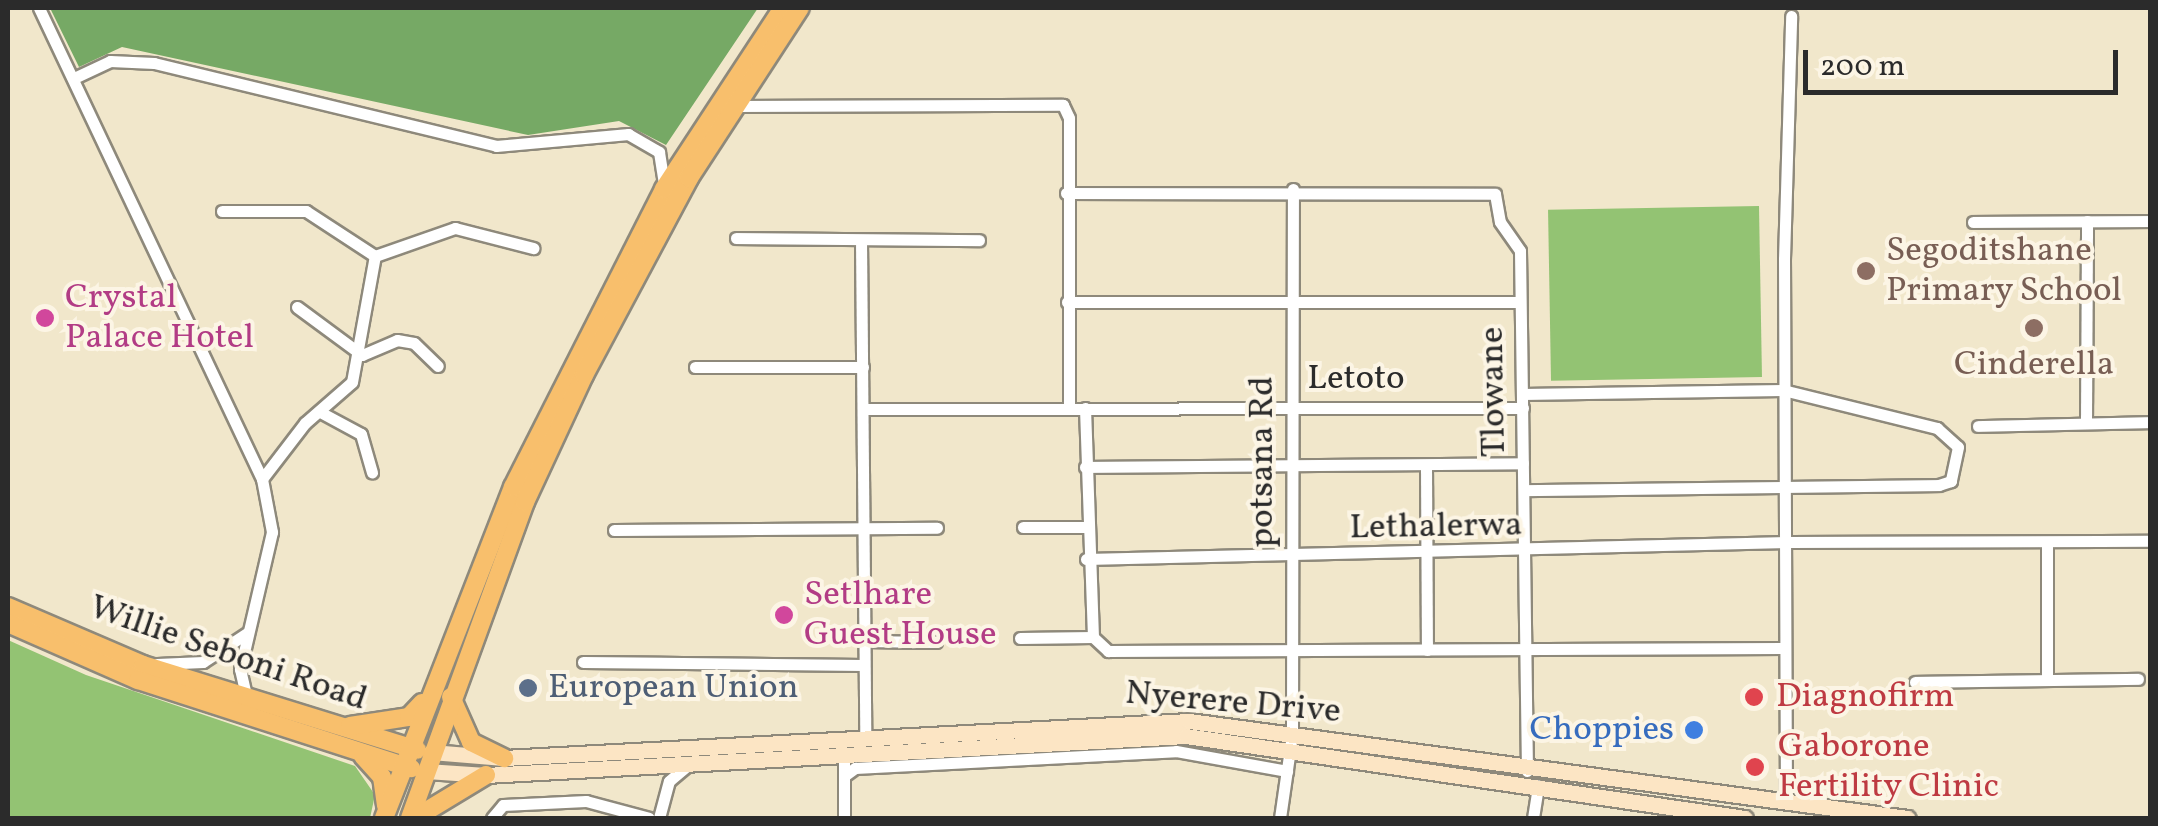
<!DOCTYPE html>
<style>
body{margin:0}
#map{position:relative;width:2158px;height:826px;overflow:hidden;background:#f1e7cb;font-family:Vollkorn,serif}
div>[style]{position:absolute}
.green>*{inset:0;background:#93c373;transform-origin:0 0}
.forest>*{inset:0;background:#76a965}
.roads{filter:drop-shadow(2px 0 #8e897b) drop-shadow(-2px 0 #8e897b) drop-shadow(0 2px #8e897b) drop-shadow(0 -2px #8e897b)}
.street>*{height:11px;margin:-5.5px;padding:0 5.5px;transform-origin:5.5px;border-radius:5.5px;background:#fff}
.secondary>*{height:15px;margin:-7.5px;padding:0 7.5px;transform-origin:7.5px;border-radius:7.5px;background:#fce5c4}
.primary>*{height:18px;margin:-9px;padding:0 9px;transform-origin:9px;border-radius:9px;background:#f8bf6c}
.dots>*{width:28px;height:28px;translate:-50% -50%;box-sizing:border-box;border:5px solid #fcf5e5;border-radius:50%}
span{translate:-50% -50%;white-space:nowrap;text-align:center;line-height:1.15;-webkit-text-stroke:8px #fcf5e5;paint-order:stroke}
.education-label{font-size:35px;color:#785e54}
.left{translate:0 -50%;text-align:left}
.hotel-label{font-size:35px;color:#b23c85}
.street-label{font-size:35px;color:#2b2b2b}
.service-label{font-size:35px;color:#4e5e75}
.health-label{font-size:35px;color:#be3a42}
.shop-label{font-size:35px;color:#366cbe}
.right{translate:-100% -50%;text-align:right}
.frame{position:absolute;inset:0;border:10px solid #2b2b2b;pointer-events:none}
.scale{position:absolute;left:1803px;top:50px;width:315px;height:45px;box-sizing:border-box;border:5px solid #2b2b2b;border-top:0;padding-left:12px;font-size:30px;line-height:35px;white-space:nowrap;color:#2b2b2b;-webkit-text-stroke:8px #fcf5e5;paint-order:stroke}
</style>
<div id="map">
<div class="green">
<i style="left:1759px;top:206px;width:171px;height:211px;rotate:89deg"></i>
<i style="clip-path:polygon(8px 640px,86px 675px,355px 766px,375px 795px,370px 818px,8px 818px)"></i>
</div>
<div class="forest">
<i style="clip-path:polygon(50px 8px,758px 8px,666px 145px,619px 121px,528px 135px,122px 47px,79px 67px)"></i>
</div>
<div class="roads">
<div class="street">
<i style="left:39px;top:8px;width:521px;rotate:64.66deg"></i>
<i style="left:262px;top:479px;width:54px;rotate:79.3deg"></i>
<i style="left:272px;top:532px;width:141px;rotate:103.1deg"></i>
<i style="left:240px;top:669px;width:32px;rotate:77deg"></i>
<i style="left:74px;top:78px;width:40px;rotate:-25deg"></i>
<i style="left:110px;top:61px;width:44px;rotate:2.6deg"></i>
<i style="left:154px;top:63px;width:352px;rotate:13.6deg"></i>
<i style="left:496px;top:146px;width:133px;rotate:-5.2deg"></i>
<i style="left:628px;top:134px;width:36px;rotate:30deg"></i>
<i style="left:659px;top:152px;width:33px;rotate:81deg"></i>
<i style="left:735px;top:106px;width:328px;rotate:-0.2deg"></i>
<i style="left:1063px;top:105px;width:14px;rotate:65deg"></i>
<i style="left:1069px;top:118px;width:289px;rotate:90deg"></i>
<i style="left:1066px;top:193px;width:429px;rotate:0.1deg"></i>
<i style="left:1495px;top:194px;width:28px;rotate:80deg"></i>
<i style="left:1500px;top:222px;width:35px;rotate:55deg"></i>
<i style="left:1520px;top:251px;width:520px;rotate:89.23deg"></i>
<i style="left:222px;top:211px;width:84px"></i>
<i style="left:306px;top:211px;width:82px;rotate:33.1deg"></i>
<i style="left:1973px;top:222px;width:177px;rotate:-0.3deg"></i>
<i style="left:736px;top:238px;width:243px;rotate:0.5deg"></i>
<i style="left:861px;top:240px;width:498px;rotate:89.5deg"></i>
<i style="left:375px;top:256px;width:85px;rotate:-19.3deg"></i>
<i style="left:455px;top:228px;width:81px;rotate:14.4deg"></i>
<i style="left:1067px;top:302px;width:452px"></i>
<i style="left:297px;top:307px;width:81px;rotate:36.4deg"></i>
<i style="left:362px;top:355px;width:38px;rotate:-23deg"></i>
<i style="left:397px;top:340px;width:17px;rotate:10deg"></i>
<i style="left:414px;top:343px;width:33px;rotate:44deg"></i>
<i style="left:695px;top:367px;width:168px"></i>
<i style="left:1522px;top:394px;width:261px;rotate:-0.9deg"></i>
<i style="left:1783px;top:390px;width:159px;rotate:13.9deg"></i>
<i style="left:1937px;top:428px;width:28px;rotate:42deg"></i>
<i style="left:1958px;top:447px;width:35px;rotate:102deg"></i>
<i style="left:1951px;top:481px;width:13px;rotate:162deg"></i>
<i style="left:1939px;top:485px;width:415px;rotate:179.3deg"></i>
<i style="left:1085px;top:408px;width:229px;rotate:88deg"></i>
<i style="left:1093px;top:637px;width:21px;rotate:43deg"></i>
<i style="left:1108px;top:651px;width:675px;rotate:-0.25deg"></i>
<i style="left:863px;top:409px;width:660px;rotate:-0.09deg"></i>
<i style="left:322px;top:413px;width:44px;rotate:28.3deg"></i>
<i style="left:361px;top:434px;width:40px;rotate:74deg"></i>
<i style="left:2086px;top:423px;width:202px;rotate:-89.7deg"></i>
<i style="left:1978px;top:426px;width:172px;rotate:-1.3deg"></i>
<i style="left:1426px;top:466px;width:184px;rotate:89.7deg"></i>
<i style="left:1085px;top:467px;width:438px;rotate:-0.5deg"></i>
<i style="left:262px;top:479px;width:71px;rotate:-52.5deg"></i>
<i style="left:305px;top:423px;width:62px;rotate:-41.1deg"></i>
<i style="left:352px;top:382px;width:128px;rotate:-79.7deg"></i>
<i style="left:1023px;top:527px;width:62px"></i>
<i style="left:614px;top:530px;width:323px;rotate:-0.4deg"></i>
<i style="left:2047px;top:542px;width:135px;rotate:90deg"></i>
<i style="left:1086px;top:559px;width:702px;rotate:-1.39deg"></i>
<i style="left:1788px;top:542px;width:362px;rotate:-0.2deg"></i>
<i style="left:1020px;top:638px;width:73px;rotate:-0.8deg"></i>
<i style="left:863px;top:641px;width:73px;rotate:0.8deg"></i>
<i style="left:583px;top:662px;width:280px;rotate:0.6deg"></i>
<i style="left:157px;top:664px;width:46px;rotate:-2.5deg"></i>
<i style="left:203px;top:662px;width:53px;rotate:-33.4deg"></i>
<i style="left:1915px;top:682px;width:223px;rotate:-0.8deg"></i>
<i style="left:844px;top:753px;width:65px;rotate:90deg"></i>
<i style="left:844px;top:776px;width:14px;rotate:-36deg"></i>
<i style="left:855px;top:768px;width:321px;rotate:-3deg"></i>
<i style="left:1176px;top:751px;width:113px;rotate:10.2deg"></i>
<i style="left:1786px;top:803px;width:544px;rotate:-90.21deg"></i>
<i style="left:1784px;top:259px;width:243px;rotate:-88.3deg"></i>
<i style="left:492px;top:818px;width:17px;rotate:-50deg"></i>
<i style="left:503px;top:805px;width:83px;rotate:-2.8deg"></i>
<i style="left:586px;top:801px;width:65px;rotate:15.1deg"></i>
<i style="left:659px;top:818px;width:38px;rotate:-75deg"></i>
<i style="left:669px;top:781px;width:26px;rotate:-40deg"></i>
<i style="left:1280px;top:818px;width:84px;rotate:-81.8deg"></i>
<i style="left:1292px;top:735px;width:546px;rotate:-89.9deg"></i>
<i style="left:1533px;top:818px;width:33px;rotate:-81deg"></i>
</div>
<div class="secondary">
<i style="left:431px;top:752px;width:73px;rotate:4.7deg"></i>
<i style="left:504px;top:758px;width:686px;rotate:-3.09deg"></i>
<i style="left:1189px;top:721px;width:725px;rotate:7.69deg"></i>
<i style="left:426px;top:771px;width:60px;rotate:3.8deg"></i>
<i style="left:486px;top:775px;width:701px;rotate:-3.19deg"></i>
<i style="left:1186px;top:736px;width:565px;rotate:8.35deg"></i>
</div>
<div class="primary">
<i style="left:8px;top:607px;width:147px;rotate:23.2deg"></i>
<i style="left:143px;top:665px;width:287px;rotate:17.2deg"></i>
<i style="left:8px;top:623px;width:142px;rotate:23.7deg"></i>
<i style="left:138px;top:680px;width:287px;rotate:17.9deg"></i>
<i style="left:451px;top:697px;width:49px;rotate:66deg"></i>
<i style="left:471px;top:742px;width:37px;rotate:26deg"></i>
<i style="left:350px;top:726px;width:60px;rotate:-8.7deg"></i>
<i style="left:409px;top:717px;width:19px;rotate:-47deg"></i>
<i style="left:363px;top:756px;width:28px;rotate:48deg"></i>
<i style="left:382px;top:777px;width:29px;rotate:82deg"></i>
<i style="left:384px;top:818px;width:355px;rotate:-68.7deg"></i>
<i style="left:513px;top:487px;width:334px;rotate:-63.1deg"></i>
<i style="left:664px;top:189px;width:217px;rotate:-56.7deg"></i>
<i style="left:410px;top:818px;width:336px;rotate:-70deg"></i>
<i style="left:525px;top:502px;width:140px;rotate:-65.1deg"></i>
<i style="left:584px;top:375px;width:223px;rotate:-61.9deg"></i>
<i style="left:689px;top:178px;width:203px;rotate:-56.9deg"></i>
<i style="left:415px;top:818px;width:83px;rotate:-31.2deg"></i>
</div>
</div>
<div class="dots">
<i style="left:1866px;top:271px;background:#8d6e63"></i>
<i style="left:45px;top:318px;background:#d1479c"></i>
<i style="left:2034px;top:328px;background:#8d6e63"></i>
<i style="left:784px;top:615px;background:#d1479c"></i>
<i style="left:528px;top:688px;background:#5c6f8a"></i>
<i style="left:1754px;top:697px;background:#e0444e"></i>
<i style="left:1694px;top:730px;background:#3f7fe0"></i>
<i style="left:1755px;top:767px;background:#e0444e"></i>
</div>
<div class="education-label">
<span class="left" style="left:1886px;top:271px">Segoditshane<br>Primary School</span>
<span style="left:2034px;top:365px">Cinderella</span>
</div>
<div class="hotel-label">
<span class="left" style="left:65px;top:318px">Crystal<br>Palace Hotel</span>
<span class="left" style="left:804px;top:615px">Setlhare<br>Guest House</span>
</div>
<div class="street-label">
<span style="left:1356px;top:379px">Letoto</span>
<span style="left:1494px;top:392px;rotate:-91deg">Tlowane</span>
<span style="left:1263px;top:462px;rotate:-90deg">potsana Rd</span>
<span style="left:1436px;top:527px;rotate:-1deg">Lethalerwa</span>
<span style="left:228px;top:654px;rotate:19deg">Willie Seboni Road</span>
<span style="left:1233px;top:703px;rotate:5deg">Nyerere Drive</span>
</div>
<div class="service-label">
<span class="left" style="left:548px;top:688px">European Union</span>
</div>
<div class="health-label">
<span class="left" style="left:1776px;top:697px">Diagnofirm</span>
<span class="left" style="left:1778px;top:767px">Gaborone<br>Fertility Clinic</span>
</div>
<div class="shop-label">
<span class="right" style="left:1674px;top:730px">Choppies</span>
</div>
<div class="frame"></div>
<div class="scale">200 m</div>
</div>
